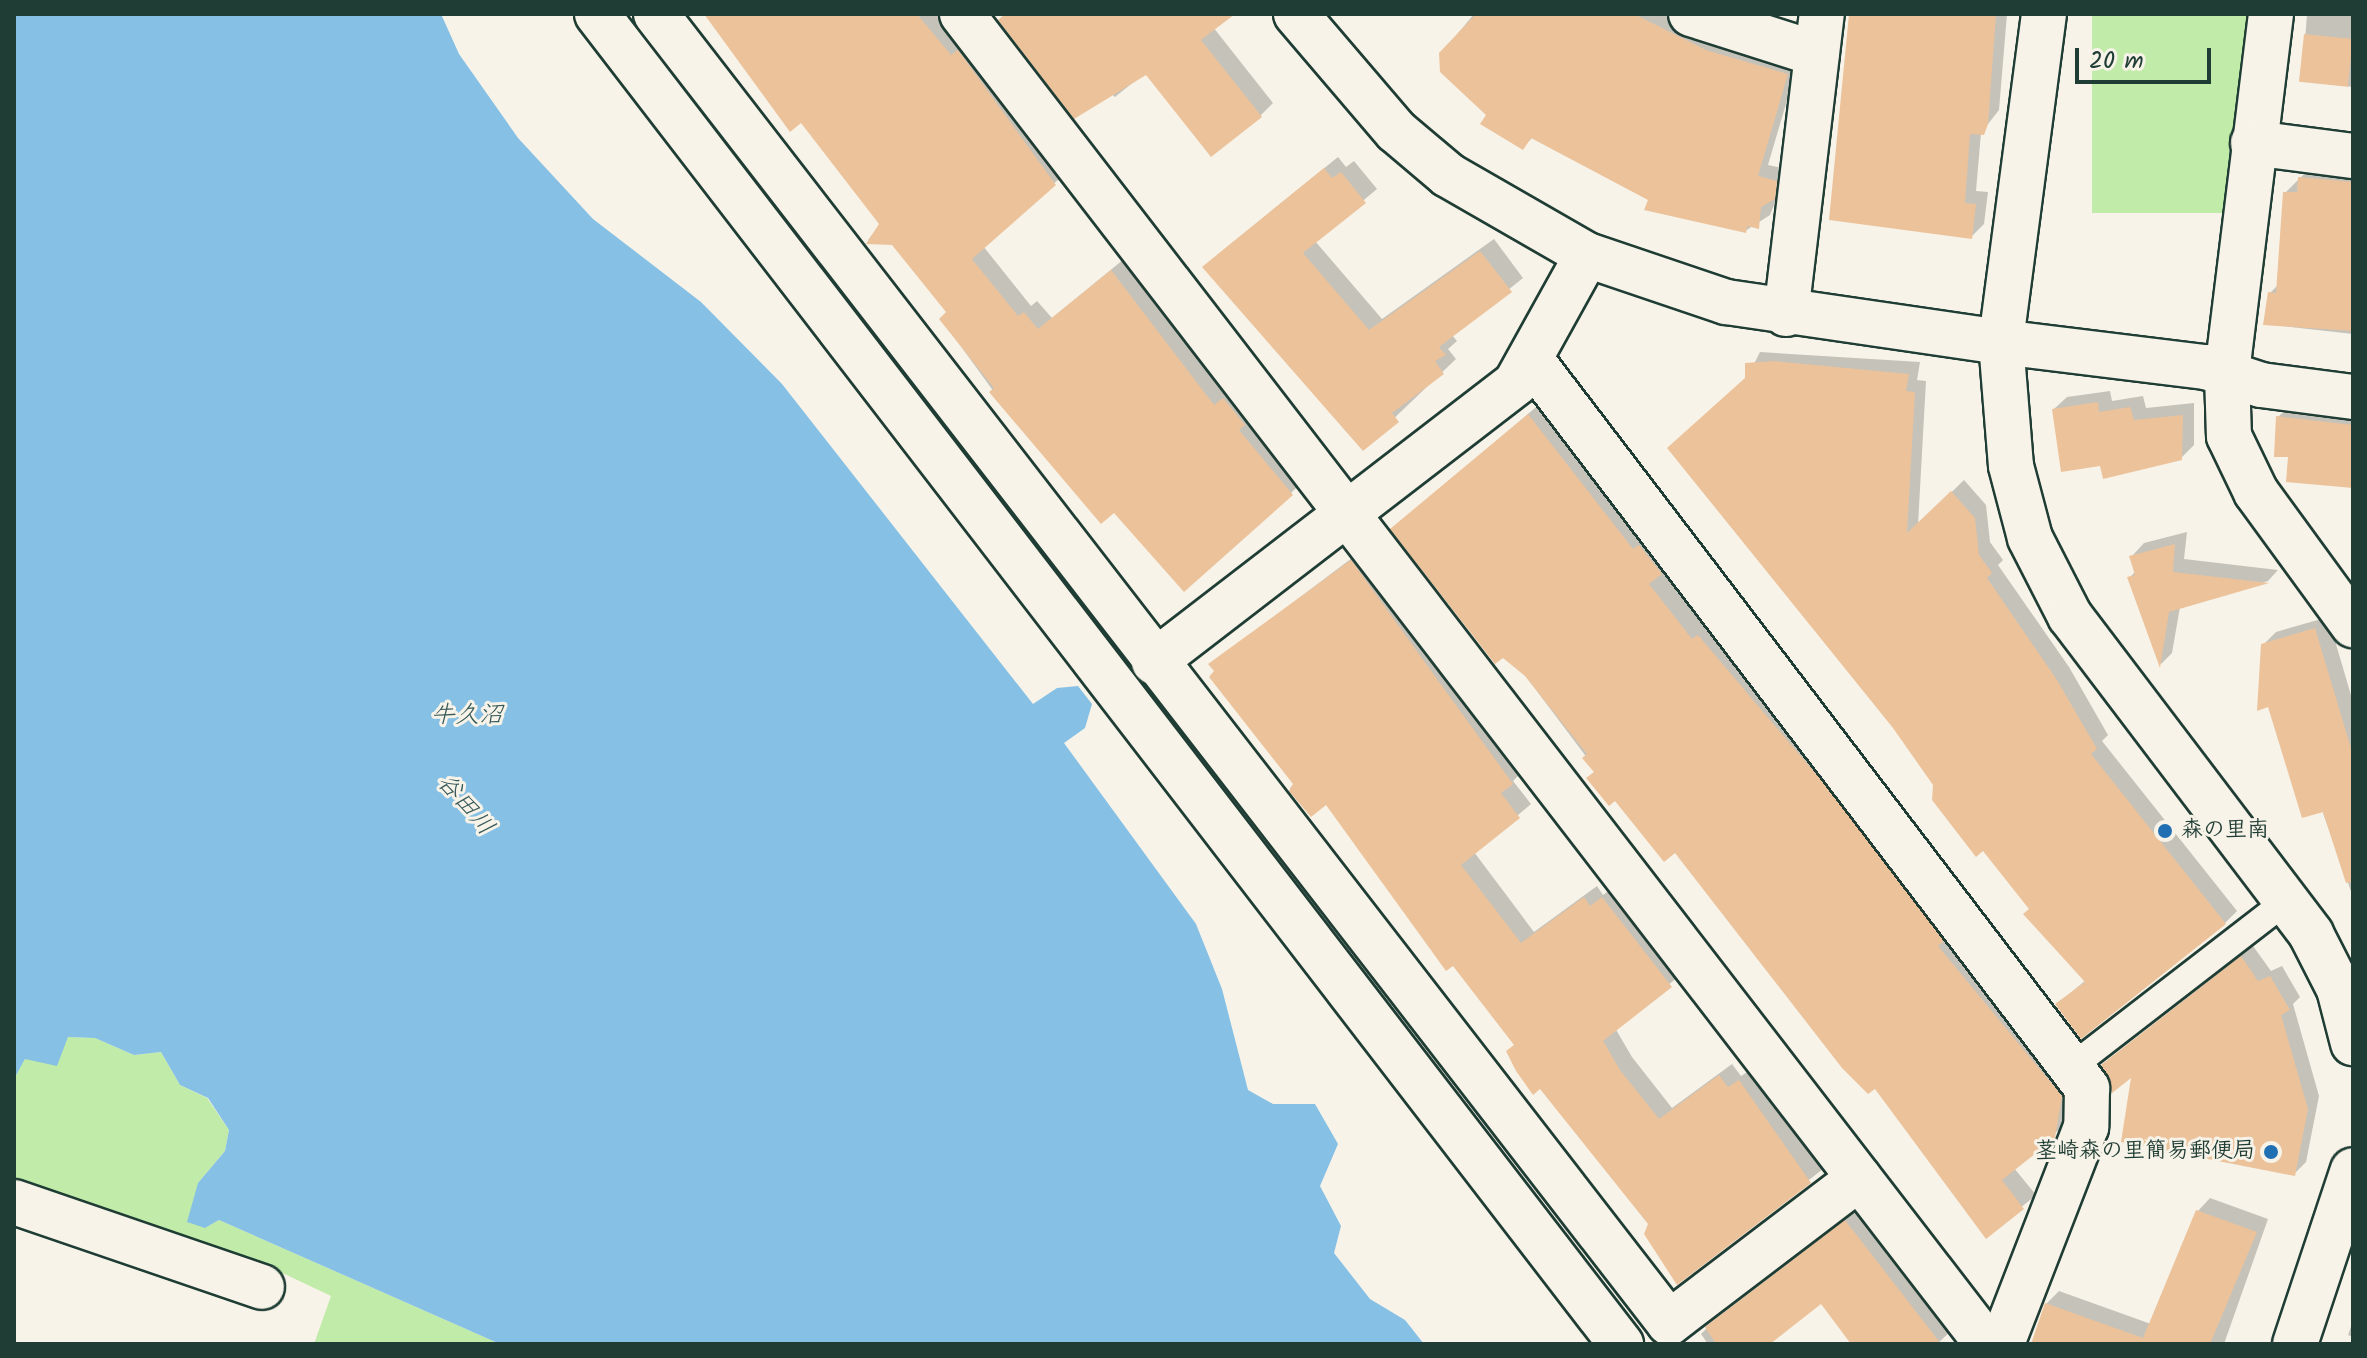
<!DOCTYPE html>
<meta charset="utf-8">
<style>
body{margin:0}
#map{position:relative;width:2367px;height:1358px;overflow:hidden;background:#f7f3e8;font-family:Kalam,"Klee One",sans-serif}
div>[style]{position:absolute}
.green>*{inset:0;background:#c1eba8;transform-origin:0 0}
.water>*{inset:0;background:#86c0e5}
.shadow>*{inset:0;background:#0003}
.building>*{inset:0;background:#ecc29b;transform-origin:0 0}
.roads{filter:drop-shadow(2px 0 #1f3d34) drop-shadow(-2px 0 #1f3d34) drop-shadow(0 2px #1f3d34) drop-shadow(0 -2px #1f3d34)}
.lane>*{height:26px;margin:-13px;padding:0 13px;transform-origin:13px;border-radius:13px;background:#f7f3e8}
.street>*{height:44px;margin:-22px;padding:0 22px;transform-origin:22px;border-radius:22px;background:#f7f3e8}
.secondary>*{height:44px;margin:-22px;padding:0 22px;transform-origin:22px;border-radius:22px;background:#f7f3e8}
.dots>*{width:22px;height:22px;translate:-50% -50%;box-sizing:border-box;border:4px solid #f7f3e8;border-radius:50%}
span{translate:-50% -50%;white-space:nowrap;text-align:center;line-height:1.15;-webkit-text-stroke:6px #f7f3e8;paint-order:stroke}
.poi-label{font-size:22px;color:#1f3d34;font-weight:700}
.left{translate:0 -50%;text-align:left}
.right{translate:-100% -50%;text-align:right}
.water-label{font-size:24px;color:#345757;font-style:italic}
.frame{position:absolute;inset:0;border:16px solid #1f3d34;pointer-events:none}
.scale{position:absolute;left:2075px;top:48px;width:136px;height:36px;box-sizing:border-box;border:4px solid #1f3d34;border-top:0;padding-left:10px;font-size:24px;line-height:28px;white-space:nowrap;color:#1f3d34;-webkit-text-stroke:6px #f7f3e8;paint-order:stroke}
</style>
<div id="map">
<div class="green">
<i style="left:2092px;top:14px;width:159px;height:199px"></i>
<i style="clip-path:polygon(68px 1037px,95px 1038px,134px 1055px,161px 1052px,180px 1085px,207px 1098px,229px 1130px,225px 1151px,198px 1183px,205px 1228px,219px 1220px,500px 1344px,314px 1344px,331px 1296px,274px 1269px,14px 1183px,14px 1079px,25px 1059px)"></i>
</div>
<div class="water">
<i style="clip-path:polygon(14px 14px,441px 14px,459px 54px,518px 138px,593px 219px,701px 302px,782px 384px,1033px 704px,1057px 688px,1078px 686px,1092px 704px,1085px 728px,1064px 743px,1196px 924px,1222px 989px,1248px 1090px,1273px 1104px,1315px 1104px,1338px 1144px,1320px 1186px,1341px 1226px,1334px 1253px,1370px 1299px,1405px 1320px,1424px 1344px,500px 1344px,219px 1220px,205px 1228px,187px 1222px,198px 1183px,225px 1151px,229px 1130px,208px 1098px,180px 1085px,161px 1052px,134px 1055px,95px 1038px,68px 1037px,57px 1066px,25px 1059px,14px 1079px)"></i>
</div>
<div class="shadow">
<i style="clip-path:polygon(718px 14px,939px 14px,1067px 172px,983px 246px,1031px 306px,1037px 301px,1052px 318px,1124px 259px,1227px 395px,1236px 388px,1303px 481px,1291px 493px,1114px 511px,1013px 418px,941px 319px,949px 312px,893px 243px,868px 240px,881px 224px)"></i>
<i style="clip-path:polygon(1006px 14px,1216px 14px,1213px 27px,1273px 103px,1260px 116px,1146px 72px,1115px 97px)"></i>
<i style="clip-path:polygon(1474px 14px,1665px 14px,1798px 63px,1768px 165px,1788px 169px,1770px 215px,1745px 231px,1651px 199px,1533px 137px,1522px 148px,1441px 54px)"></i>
<i style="clip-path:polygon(1850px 14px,2007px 14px,1999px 110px,1981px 133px,1976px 191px,1988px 192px,1984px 224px,1971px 237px)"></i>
<i style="clip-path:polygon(2307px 14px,2353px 14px,2353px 87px,2302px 81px)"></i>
<i style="clip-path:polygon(1338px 157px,1346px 167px,1354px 161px,1377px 189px,1315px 241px,1382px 319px,1494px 239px,1523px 278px,1452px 335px,1457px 341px,1448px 349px,1456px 359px,1363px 448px,1217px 255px)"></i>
<i style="clip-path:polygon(2313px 165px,2353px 170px,2353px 334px,2265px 324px,2270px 293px,2279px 284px,2285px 193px)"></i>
<i style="clip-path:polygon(1760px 352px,1920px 362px,1917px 380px,1926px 381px,1918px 525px,1964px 480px,1986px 505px,1990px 542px,2003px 560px,1998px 565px,2069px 667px,2108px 735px,2102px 741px,2237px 911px,2225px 923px,2057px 1004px,2086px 980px,1935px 784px,1747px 378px)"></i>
<i style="clip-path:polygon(2110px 391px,2112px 401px,2143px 396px,2146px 408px,2194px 403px,2194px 445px,2181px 458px,2054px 409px,2067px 397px)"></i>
<i style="clip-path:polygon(1541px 403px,1673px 560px,1662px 571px,1706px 628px,1712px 623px,2074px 1083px,2067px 1123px,2014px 1168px,2036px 1195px,1986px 1236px,1875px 1086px,1675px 851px,1597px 771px,1406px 517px)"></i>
<i style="clip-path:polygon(2291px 405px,2353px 412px,2353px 486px,2290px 455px,2278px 417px)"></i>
<i style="clip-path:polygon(2187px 532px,2184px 559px,2278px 570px,2268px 581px,2180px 607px,2172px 653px,2161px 664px,2129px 578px,2136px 571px,2132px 556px,2144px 543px)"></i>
<i style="clip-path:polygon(1364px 549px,1524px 770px,1513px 781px,1531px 804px,1474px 852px,1534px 932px,1597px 886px,1603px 895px,1615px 886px,1683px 973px,1615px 1028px,1632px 1057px,1672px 1108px,1732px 1064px,1741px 1076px,1752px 1069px,1823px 1169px,1678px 1282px,1651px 1223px,1516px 1044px,1326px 802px,1311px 814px,1290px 788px,1295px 783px,1211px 664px)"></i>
<i style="clip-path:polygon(2328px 617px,2353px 702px,2353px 897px,2263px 645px,2276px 632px)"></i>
<i style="clip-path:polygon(2253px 946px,2271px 971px,2282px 966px,2300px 997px,2293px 1004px,2319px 1096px,2306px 1162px,2294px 1174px,2134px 1073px,2103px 1065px)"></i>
<i style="clip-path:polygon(2210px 1198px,2268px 1219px,2224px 1344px,2033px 1344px,2046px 1304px,2059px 1291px,2151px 1324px,2198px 1211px)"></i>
<i style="clip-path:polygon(1858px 1210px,1952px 1330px,1937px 1344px,1853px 1344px,1822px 1302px,1768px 1344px,1708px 1344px,1701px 1334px,1713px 1322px)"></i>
<i style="clip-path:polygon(2353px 1321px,2353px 1337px,2348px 1335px)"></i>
</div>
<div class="building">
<i style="clip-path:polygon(704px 14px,917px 14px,951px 55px,958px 50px,1056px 185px,972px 259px,1018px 316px,1024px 312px,1038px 329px,1111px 270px,1214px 405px,1223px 398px,1245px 425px,1239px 430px,1293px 495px,1184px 592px,1114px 513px,1101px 524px,989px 392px,994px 388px,939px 319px,946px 312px,892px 245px,866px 244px,879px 224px,801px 123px,790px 132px)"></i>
<i style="clip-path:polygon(1005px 14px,1235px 14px,1201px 40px,1262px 117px,1211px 157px,1146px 75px,1074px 119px,998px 20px)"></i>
<i style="clip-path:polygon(1476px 14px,1634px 14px,1706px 50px,1788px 74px,1758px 176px,1777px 181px,1775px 199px,1761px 207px,1759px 229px,1747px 226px,1746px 233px,1644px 210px,1648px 200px,1531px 138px,1523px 150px,1480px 124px,1486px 115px,1440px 72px,1439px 53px)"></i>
<i style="clip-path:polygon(1849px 14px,1996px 14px,1988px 124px,1984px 135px,1970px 134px,1965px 203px,1976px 204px,1972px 239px,1829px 220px)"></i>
<i style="left:2304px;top:34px;width:49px;height:48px;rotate:6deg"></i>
<i style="clip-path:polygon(1324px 168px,1332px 178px,1341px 172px,1366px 203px,1303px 253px,1369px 330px,1480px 251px,1512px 292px,1439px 347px,1446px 355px,1435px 361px,1444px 374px,1392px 413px,1399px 422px,1363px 451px,1202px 267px)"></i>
<i style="clip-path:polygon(2298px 177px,2353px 182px,2353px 331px,2263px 325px,2268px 292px,2276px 293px,2283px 192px,2297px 192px)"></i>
<i style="clip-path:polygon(1774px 361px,1909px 374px,1906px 391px,1915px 392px,1907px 533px,1951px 491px,1975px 518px,1979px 555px,1992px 573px,1987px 578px,2057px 680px,2097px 749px,2091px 754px,2226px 924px,2081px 1039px,2055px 1004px,2085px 982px,2023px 914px,2029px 909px,1983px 851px,1976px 857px,1932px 800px,1933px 785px,1893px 728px,1667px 448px,1745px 378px,1745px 363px)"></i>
<i style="clip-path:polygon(2098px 402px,2099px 412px,2130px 407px,2134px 420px,2183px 415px,2182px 460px,2103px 479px,2100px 466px,2061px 472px,2052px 409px)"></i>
<i style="clip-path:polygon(1528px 414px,1633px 549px,1639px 545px,1662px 574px,1649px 584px,1692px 639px,1698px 635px,1821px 780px,1944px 941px,1938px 946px,2062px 1096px,2055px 1138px,2002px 1180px,2024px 1209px,1986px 1239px,1875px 1089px,1868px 1094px,1842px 1068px,1675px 853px,1664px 862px,1615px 801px,1609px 806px,1586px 778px,1594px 772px,1582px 758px,1587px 754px,1525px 676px,1503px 658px,1495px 664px,1390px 529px)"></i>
<i style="clip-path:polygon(2276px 416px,2353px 425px,2353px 488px,2286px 482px,2288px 457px,2274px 457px)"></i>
<i style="clip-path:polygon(2175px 544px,2173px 572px,2269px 583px,2169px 612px,2160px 668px,2127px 577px,2135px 575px,2129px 556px)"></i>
<i style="clip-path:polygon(1351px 560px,1513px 784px,1501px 793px,1520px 818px,1461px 865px,1521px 943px,1584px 897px,1590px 906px,1602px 897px,1672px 987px,1603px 1041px,1620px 1070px,1659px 1119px,1719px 1075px,1728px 1087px,1739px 1080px,1811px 1183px,1677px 1285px,1644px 1234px,1648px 1224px,1540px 1089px,1533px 1095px,1516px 1071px,1506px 1051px,1514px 1045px,1453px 966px,1446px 971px,1326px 805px,1311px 817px,1289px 791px,1293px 784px,1209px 677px,1214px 671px,1208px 664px)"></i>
<i style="clip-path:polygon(2315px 628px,2353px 755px,2353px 882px,2346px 883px,2323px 812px,2302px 818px,2268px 707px,2257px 711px,2261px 644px)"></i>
<i style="clip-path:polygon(2241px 956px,2258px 981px,2270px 976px,2290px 1010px,2281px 1015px,2308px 1109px,2295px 1176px,2121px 1142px,2131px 1078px,2112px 1093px,2101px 1065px)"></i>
<i style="clip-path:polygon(2196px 1210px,2257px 1232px,2210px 1344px,2031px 1344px,2045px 1303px,2143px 1338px)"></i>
<i style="clip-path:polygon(1845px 1220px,1941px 1344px,1851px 1344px,1821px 1304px,1770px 1344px,1716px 1344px,1705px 1327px)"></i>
</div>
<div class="roads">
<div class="lane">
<i style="left:2074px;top:1065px;width:272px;rotate:-37.7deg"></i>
</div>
<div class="street">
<i style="left:597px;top:14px;width:1679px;rotate:52.41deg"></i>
<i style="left:656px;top:14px;width:1655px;rotate:52.26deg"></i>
<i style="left:1669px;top:1323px;width:239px;rotate:-37.3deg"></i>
<i style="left:962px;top:14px;width:1679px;rotate:52.38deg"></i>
<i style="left:1691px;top:14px;width:132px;rotate:17.6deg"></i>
<i style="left:2271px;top:14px;width:363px;rotate:97deg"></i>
<i style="left:2227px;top:374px;width:62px;rotate:88.2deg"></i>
<i style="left:2229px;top:436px;width:62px;rotate:64.3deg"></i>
<i style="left:2256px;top:492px;width:165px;rotate:53.9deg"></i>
<i style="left:2253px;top:143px;width:101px;rotate:7.4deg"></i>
<i style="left:1786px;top:314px;width:302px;rotate:-83.2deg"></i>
<i style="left:2001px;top:342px;width:207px;rotate:7deg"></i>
<i style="left:2206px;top:367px;width:58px;rotate:18.1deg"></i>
<i style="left:2261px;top:385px;width:93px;rotate:7.4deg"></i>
<i style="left:1532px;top:361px;width:915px;rotate:52.64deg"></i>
<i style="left:2087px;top:1088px;width:39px;rotate:91deg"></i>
<i style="left:2086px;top:1127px;width:233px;rotate:111.2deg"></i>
<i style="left:1154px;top:662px;width:457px;rotate:-37.6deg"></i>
<i style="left:1516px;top:383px;width:146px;rotate:-61deg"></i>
<i style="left:14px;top:1202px;width:262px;rotate:18.9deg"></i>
</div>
<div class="secondary">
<i style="left:1296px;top:14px;width:154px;rotate:49.5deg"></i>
<i style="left:1396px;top:131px;width:68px;rotate:40.2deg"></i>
<i style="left:1448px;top:175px;width:160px;rotate:29.9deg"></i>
<i style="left:1587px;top:255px;width:147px;rotate:18.7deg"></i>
<i style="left:1726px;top:302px;width:278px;rotate:8.3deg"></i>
<i style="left:2044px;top:14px;width:331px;rotate:97.5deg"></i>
<i style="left:2001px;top:342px;width:124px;rotate:85.4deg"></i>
<i style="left:2011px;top:466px;width:74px;rotate:75.2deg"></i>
<i style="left:2030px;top:538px;width:88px;rotate:62.9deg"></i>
<i style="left:2070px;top:616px;width:399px;rotate:52.8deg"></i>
<i style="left:2311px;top:934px;width:62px;rotate:63deg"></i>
<i style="left:2339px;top:989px;width:56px;rotate:75.5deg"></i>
<i style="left:2295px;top:1344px;width:183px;rotate:-71.6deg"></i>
</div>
</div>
<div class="dots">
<i style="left:2165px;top:831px;background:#1f6fb2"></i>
<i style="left:2271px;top:1152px;background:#1f6fb2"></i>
</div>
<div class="poi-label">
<span class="left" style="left:2181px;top:831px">森の里南</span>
<span class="right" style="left:2255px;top:1152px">茎崎森の里簡易郵便局</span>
</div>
<div class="water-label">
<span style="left:467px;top:716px">牛久沼</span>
<span style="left:465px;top:805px;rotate:49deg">谷田川</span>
</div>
<div class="frame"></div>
<div class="scale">20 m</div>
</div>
